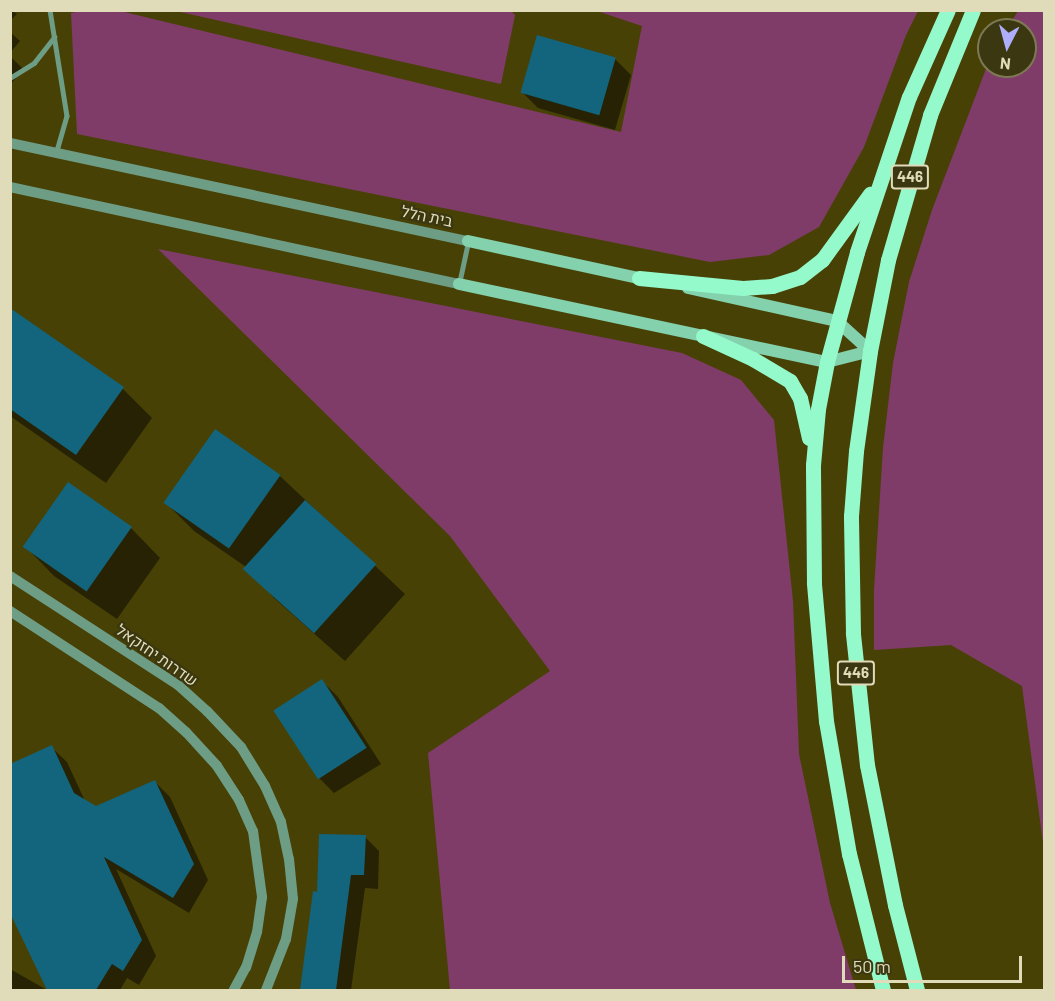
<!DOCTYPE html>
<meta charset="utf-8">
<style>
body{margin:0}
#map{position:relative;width:1055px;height:1001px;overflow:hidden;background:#484106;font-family:Barlow,Heebo,sans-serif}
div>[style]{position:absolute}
.green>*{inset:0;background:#803c68}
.shadow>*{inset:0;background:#0007}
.building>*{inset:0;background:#12657c;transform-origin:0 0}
.service>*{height:4.5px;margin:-2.25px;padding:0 2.25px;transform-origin:2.25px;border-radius:2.25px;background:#6e9d86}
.tertiary>*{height:10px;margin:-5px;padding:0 5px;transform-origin:5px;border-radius:5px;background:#6e9d86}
.secondary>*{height:12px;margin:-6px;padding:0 6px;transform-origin:6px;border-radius:6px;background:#84d1ad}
.primary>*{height:15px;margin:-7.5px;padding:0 7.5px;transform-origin:7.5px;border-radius:7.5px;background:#94f9cb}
span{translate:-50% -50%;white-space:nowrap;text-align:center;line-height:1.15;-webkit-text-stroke:4.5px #3b3711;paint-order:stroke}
.shield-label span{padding:2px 4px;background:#3b3711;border:2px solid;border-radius:4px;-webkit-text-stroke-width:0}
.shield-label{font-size:15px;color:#e0dcb9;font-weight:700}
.street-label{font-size:16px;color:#e0dcb9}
.frame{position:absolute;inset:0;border:12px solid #e0dcb9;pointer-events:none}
.north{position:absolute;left:977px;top:18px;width:60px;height:60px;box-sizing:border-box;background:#3b3711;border:2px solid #7d7954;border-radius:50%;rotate:186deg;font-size:16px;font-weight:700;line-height:24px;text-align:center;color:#e0dcb9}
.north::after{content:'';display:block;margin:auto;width:21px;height:27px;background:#aeaefb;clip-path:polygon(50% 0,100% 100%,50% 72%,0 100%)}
.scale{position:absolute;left:842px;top:956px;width:180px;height:27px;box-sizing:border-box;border:3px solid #e0dcb9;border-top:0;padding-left:8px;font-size:18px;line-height:21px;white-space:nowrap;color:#e0dcb9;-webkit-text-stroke:4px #3b3711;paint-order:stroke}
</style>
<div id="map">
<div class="green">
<i style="clip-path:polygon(510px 10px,515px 15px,501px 84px,176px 11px)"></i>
<i style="clip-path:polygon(80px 11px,120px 11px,621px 132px,642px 26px,597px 11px,918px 11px,906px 35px,864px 147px,819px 227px,769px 255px,710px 262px,77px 134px,71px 13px)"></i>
<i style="clip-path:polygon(1018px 11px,1044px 11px,1044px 850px,1022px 686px,951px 645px,874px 650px,874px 590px,883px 448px,893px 363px,909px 282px,932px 210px,989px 61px,989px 66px,1025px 66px,1025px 30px,1006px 30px)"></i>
<i style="clip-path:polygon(158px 249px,682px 353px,741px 380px,774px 420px,793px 601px,799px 754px,830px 903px,856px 990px,450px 990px,428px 753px,550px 671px,450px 536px)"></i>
</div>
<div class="shadow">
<i style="clip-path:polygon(10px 10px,17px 14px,10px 21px)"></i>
<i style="clip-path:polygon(10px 32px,20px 41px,10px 53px)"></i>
<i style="clip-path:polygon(10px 56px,23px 69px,11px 84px,10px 84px)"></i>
<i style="clip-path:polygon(615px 59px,631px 75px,615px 130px,538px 108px,522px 92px)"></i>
<i style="clip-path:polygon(10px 310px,123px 389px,152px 418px,106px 483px,10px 416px)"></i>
<i style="clip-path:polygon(280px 476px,405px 594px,345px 661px,274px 598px,246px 567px,194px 531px,165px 502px)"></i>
<i style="clip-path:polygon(68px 484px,131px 528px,160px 558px,117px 619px,54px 576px,25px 546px)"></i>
<i style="clip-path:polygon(322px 681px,338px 697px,381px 764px,334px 793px,319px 778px)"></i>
<i style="clip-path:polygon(51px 747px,67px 762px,85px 801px,96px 808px,154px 781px,170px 797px,208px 880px,189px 913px,116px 869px,156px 956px,139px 985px,127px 978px,120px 990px,48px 990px,10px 909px)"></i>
<i style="clip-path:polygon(365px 837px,379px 851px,378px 889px,365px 888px,351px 990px,302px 990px,314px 893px,318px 893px)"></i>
<i style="clip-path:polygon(10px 969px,47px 990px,10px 990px)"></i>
</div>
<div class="building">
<i style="left:537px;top:35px;width:82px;height:60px;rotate:16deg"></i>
<i style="clip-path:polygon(10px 308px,124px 387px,76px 455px,10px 409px)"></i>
<i style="left:215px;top:429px;width:80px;height:90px;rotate:35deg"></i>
<i style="left:68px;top:482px;width:78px;height:79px;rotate:35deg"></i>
<i style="left:305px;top:500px;width:96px;height:93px;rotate:42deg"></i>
<i style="left:322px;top:679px;width:82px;height:58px;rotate:57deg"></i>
<i style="clip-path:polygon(52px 745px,74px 793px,96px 806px,155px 780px,194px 864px,173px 898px,104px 857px,142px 940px,123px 971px,112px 964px,96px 990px,47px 990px,10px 913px,10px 764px)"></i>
<i style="clip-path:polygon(319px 834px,366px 835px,364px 875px,351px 875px,336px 990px,300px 990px,313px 891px,317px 892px)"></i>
</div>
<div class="service">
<i style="left:50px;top:10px;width:107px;rotate:80.9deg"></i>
<i style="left:67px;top:116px;width:37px;rotate:106deg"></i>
<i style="left:10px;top:78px;width:28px;rotate:-32deg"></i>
<i style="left:34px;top:63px;width:33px;rotate:-52deg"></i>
<i style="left:459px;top:284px;width:43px;rotate:-77.9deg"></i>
</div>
<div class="tertiary">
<i style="left:10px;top:143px;width:468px;rotate:12.1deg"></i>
<i style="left:10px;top:187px;width:459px;rotate:12.2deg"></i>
<i style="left:10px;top:576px;width:200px;rotate:33deg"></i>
<i style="left:178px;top:685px;width:39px;rotate:42deg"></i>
<i style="left:207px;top:711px;width:50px;rotate:46.6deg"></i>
<i style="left:241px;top:747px;width:46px;rotate:58.4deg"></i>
<i style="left:265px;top:786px;width:39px;rotate:66deg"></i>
<i style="left:281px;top:822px;width:38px;rotate:78deg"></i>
<i style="left:289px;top:859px;width:40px;rotate:84.3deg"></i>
<i style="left:293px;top:899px;width:41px;rotate:99.9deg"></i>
<i style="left:286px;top:939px;width:55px;rotate:111.4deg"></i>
<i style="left:10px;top:611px;width:178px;rotate:33.1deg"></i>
<i style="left:159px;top:708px;width:36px;rotate:42deg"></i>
<i style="left:186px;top:732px;width:46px;rotate:47.6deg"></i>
<i style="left:217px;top:766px;width:40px;rotate:57.1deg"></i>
<i style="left:239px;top:800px;width:34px;rotate:66deg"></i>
<i style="left:253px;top:831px;width:67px;rotate:82.2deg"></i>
<i style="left:262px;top:897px;width:35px;rotate:98deg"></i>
<i style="left:257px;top:932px;width:37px;rotate:107deg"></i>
<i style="left:246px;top:967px;width:26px;rotate:118deg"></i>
</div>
<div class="secondary">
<i style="left:468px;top:241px;width:183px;rotate:12.3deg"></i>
<i style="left:459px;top:284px;width:376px;rotate:12deg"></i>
<i style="left:827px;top:362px;width:44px;rotate:-14.3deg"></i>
<i style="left:688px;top:288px;width:153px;rotate:12.5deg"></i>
<i style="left:837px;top:321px;width:45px;rotate:42.3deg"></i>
</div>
<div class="primary">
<i style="left:639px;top:278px;width:104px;rotate:5.5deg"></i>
<i style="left:743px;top:288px;width:29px;rotate:-4deg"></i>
<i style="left:772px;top:286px;width:29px;rotate:-18deg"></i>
<i style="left:800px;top:277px;width:28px;rotate:-38deg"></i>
<i style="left:822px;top:260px;width:82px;rotate:-54deg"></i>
<i style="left:703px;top:336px;width:55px;rotate:24.7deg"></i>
<i style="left:753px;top:359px;width:43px;rotate:30.7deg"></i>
<i style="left:790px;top:381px;width:20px;rotate:60deg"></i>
<i style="left:800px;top:398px;width:41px;rotate:77.3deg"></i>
<i style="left:883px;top:990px;width:140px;rotate:-104deg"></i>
<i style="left:849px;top:854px;width:135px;rotate:-99.8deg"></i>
<i style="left:826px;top:721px;width:139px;rotate:-95deg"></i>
<i style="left:814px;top:583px;width:118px;rotate:-90.5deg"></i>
<i style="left:813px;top:465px;width:56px;rotate:-84.9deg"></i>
<i style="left:818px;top:409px;width:48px;rotate:-79.2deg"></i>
<i style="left:827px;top:362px;width:114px;rotate:-74.7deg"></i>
<i style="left:857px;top:252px;width:163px;rotate:-71.5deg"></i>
<i style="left:909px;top:97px;width:95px;rotate:-65.9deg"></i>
<i style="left:917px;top:990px;width:88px;rotate:-104.5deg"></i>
<i style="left:895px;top:905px;width:143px;rotate:-101.3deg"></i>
<i style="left:867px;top:765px;width:133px;rotate:-96.1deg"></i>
<i style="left:853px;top:633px;width:117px;rotate:-91deg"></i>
<i style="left:851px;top:516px;width:65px;rotate:-85.6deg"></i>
<i style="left:856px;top:451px;width:101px;rotate:-82deg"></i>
<i style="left:870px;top:351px;width:93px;rotate:-78.8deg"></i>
<i style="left:888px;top:260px;width:151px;rotate:-73.8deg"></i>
<i style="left:930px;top:115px;width:113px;rotate:-67.7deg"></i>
</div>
<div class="shield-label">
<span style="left:910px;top:177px">446</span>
<span style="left:856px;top:673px">446</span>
</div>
<div class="street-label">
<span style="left:427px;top:216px;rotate:12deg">בית הלל</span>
<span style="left:157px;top:655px;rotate:35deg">שדרות יחזקאל</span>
</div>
<div class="frame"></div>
<div class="north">N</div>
<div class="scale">50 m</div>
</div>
